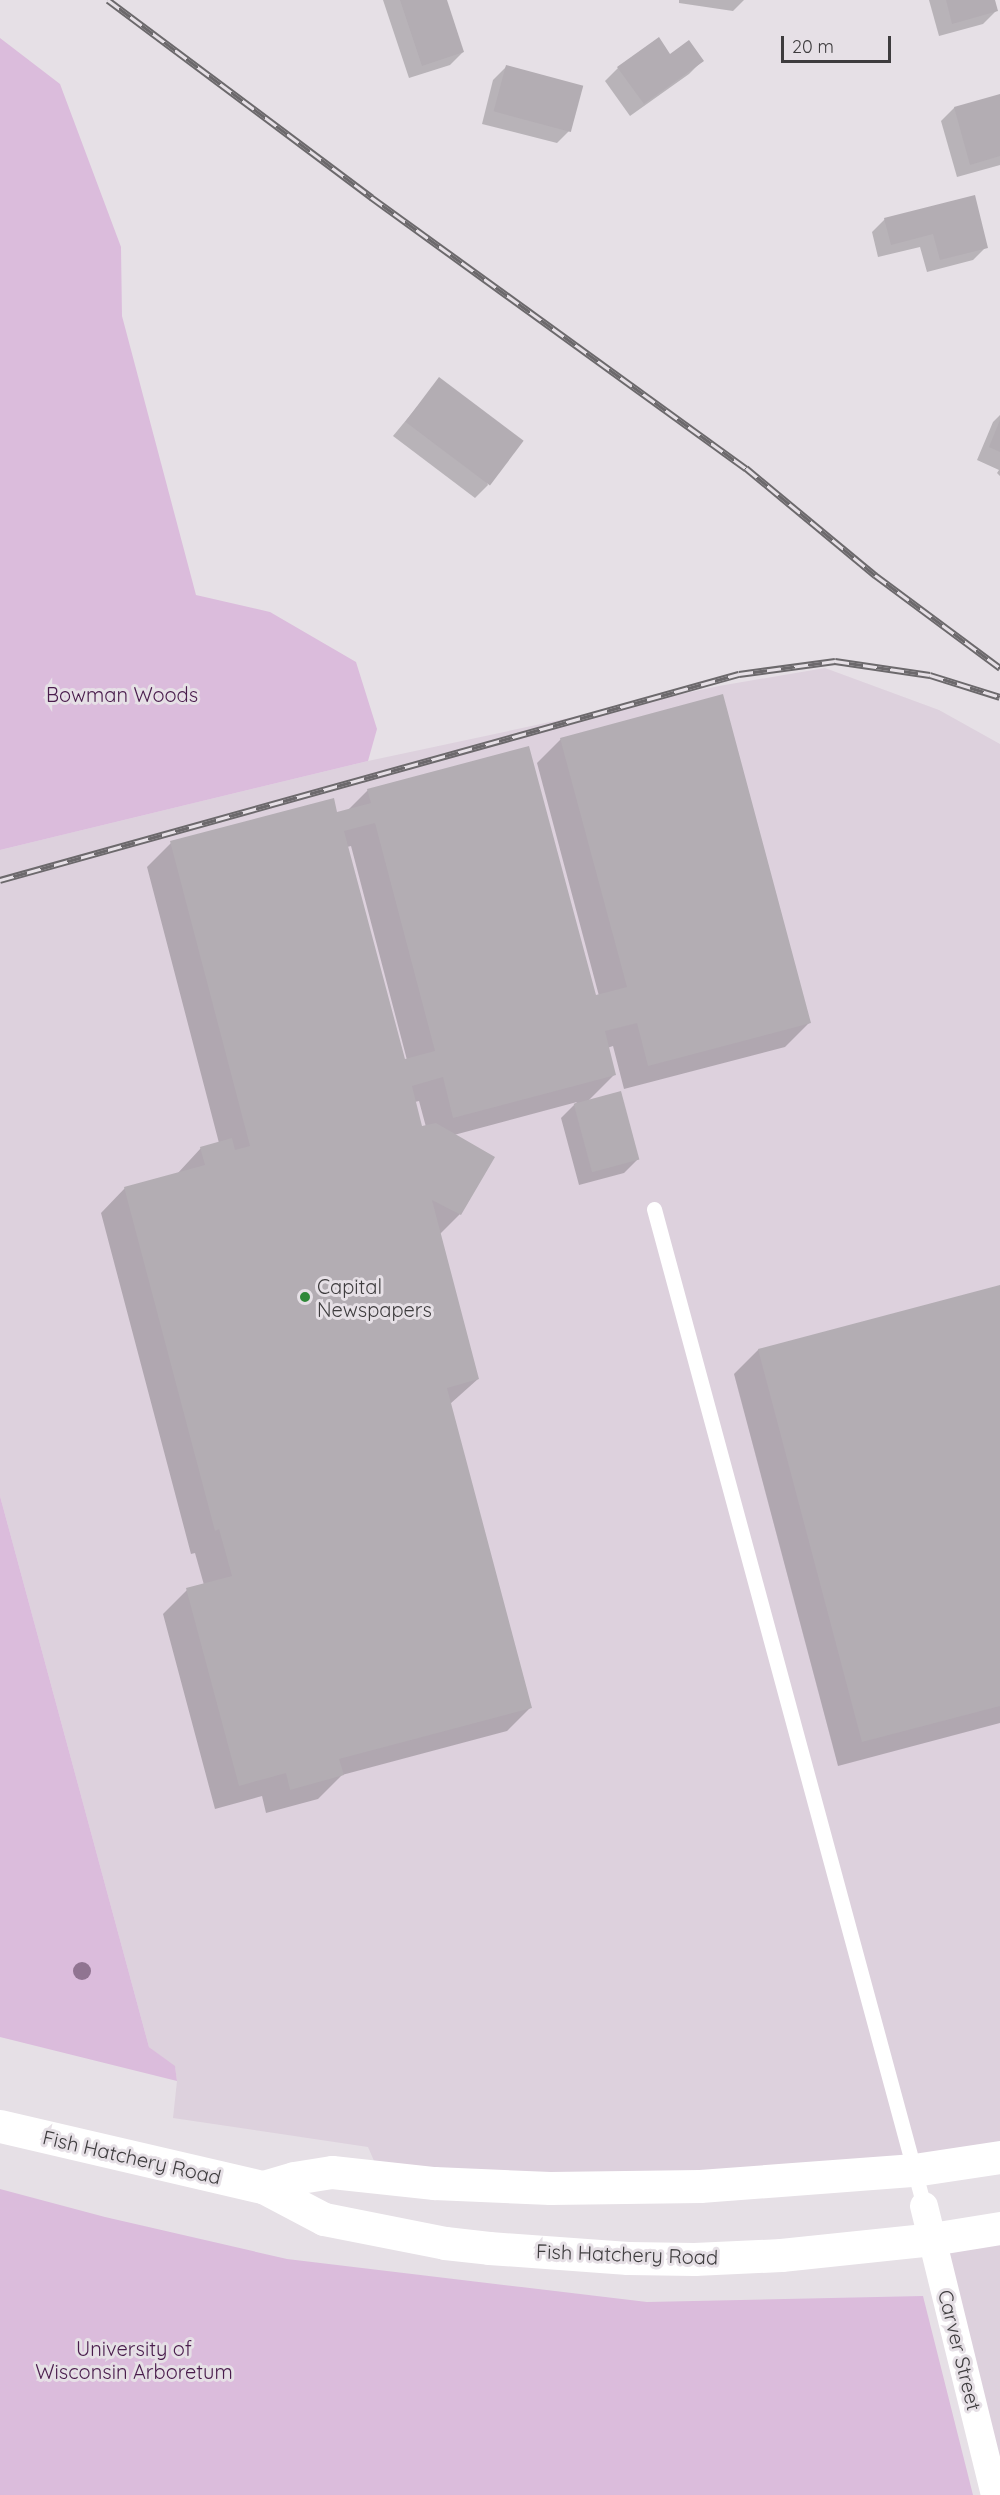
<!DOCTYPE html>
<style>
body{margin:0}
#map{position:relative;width:1000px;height:2495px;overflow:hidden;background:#e6e0e6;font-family:Quicksand,sans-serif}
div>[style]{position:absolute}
.built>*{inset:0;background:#ddd1dd}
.green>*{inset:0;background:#dbbcdc}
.shadow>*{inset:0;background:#0003}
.building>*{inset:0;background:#b3adb3;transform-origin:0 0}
.lane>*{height:15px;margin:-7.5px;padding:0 7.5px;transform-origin:7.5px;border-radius:7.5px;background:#fff}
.street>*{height:28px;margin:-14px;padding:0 14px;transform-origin:14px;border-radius:14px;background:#fff}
.secondary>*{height:33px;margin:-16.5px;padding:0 16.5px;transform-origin:16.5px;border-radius:16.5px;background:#fff}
.rail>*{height:7px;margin-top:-3.5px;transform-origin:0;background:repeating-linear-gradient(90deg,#e6e0e6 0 14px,#6c696c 0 28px);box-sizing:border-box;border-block:2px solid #6c696c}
.trees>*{width:18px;height:18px;margin:-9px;border-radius:50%;background:#907491}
.dots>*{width:16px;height:16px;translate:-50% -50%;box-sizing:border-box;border:3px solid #e6e0e6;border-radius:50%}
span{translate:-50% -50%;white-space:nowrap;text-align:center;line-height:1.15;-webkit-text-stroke:6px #e6e0e6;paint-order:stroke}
.park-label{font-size:20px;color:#491c4c}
.poi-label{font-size:20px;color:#3e3c3e}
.left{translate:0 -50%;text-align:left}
.street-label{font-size:20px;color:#3e3c3e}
.scale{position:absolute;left:781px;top:36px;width:110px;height:27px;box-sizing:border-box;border:3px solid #3e3c3e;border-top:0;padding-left:8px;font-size:18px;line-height:21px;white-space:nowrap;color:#3e3c3e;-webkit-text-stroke:4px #e6e0e6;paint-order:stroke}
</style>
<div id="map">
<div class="built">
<i style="clip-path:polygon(825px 668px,939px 710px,1000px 744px,1000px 2157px,914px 2170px,381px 2177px,368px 2147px,173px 2118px,177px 2081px,175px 2067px,149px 2047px,0 1496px,0 850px,368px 761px,719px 686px)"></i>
<i style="clip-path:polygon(1000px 2228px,1000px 2495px,932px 2239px)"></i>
</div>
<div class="green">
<i style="clip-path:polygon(0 38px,60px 84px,121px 247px,122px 316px,196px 595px,270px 612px,356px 662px,377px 729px,368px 761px,0 850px)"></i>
<i style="clip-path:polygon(0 1496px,149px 2047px,175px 2066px,177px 2081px,0 2037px)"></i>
<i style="clip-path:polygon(0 2189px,105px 2217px,287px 2259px,647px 2302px,923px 2296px,973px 2495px,0 2495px)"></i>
</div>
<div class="shadow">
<i style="clip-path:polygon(383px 0,445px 0,463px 52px,450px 65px,409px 78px)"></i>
<i style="clip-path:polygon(679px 0,744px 0,733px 11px,679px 3px)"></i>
<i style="clip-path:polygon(929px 0,993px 0,996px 11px,983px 24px,939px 36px)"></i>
<i style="clip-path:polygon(670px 56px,702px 61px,689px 74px,630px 116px,605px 81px,618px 68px)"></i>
<i style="clip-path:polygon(506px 67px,570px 130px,557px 143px,482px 124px,493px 80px)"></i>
<i style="clip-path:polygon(1000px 96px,1000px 165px,957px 177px,941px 121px,954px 108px)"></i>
<i style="clip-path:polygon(885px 219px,986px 247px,973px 260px,927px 272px,920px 247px,878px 257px,872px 232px)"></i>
<i style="clip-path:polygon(440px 379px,488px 485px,475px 498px,393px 436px)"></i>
<i style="clip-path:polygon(1000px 415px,1000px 476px,997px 473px,999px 470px,977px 460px,993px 422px)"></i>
<i style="clip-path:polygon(evenodd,561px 739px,809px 1023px,785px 1047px,624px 1089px,613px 1046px,607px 1048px,615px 1074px,588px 1101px,637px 1160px,624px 1173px,579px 1185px,561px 1118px,577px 1102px,454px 1135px,460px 1214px,440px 1234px,478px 1379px,450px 1404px,531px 1707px,507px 1731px,342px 1775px,318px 1799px,266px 1813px,262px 1796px,215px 1809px,163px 1614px,187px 1590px,204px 1585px,195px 1553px,191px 1554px,101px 1213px,125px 1188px,177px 1174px,201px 1148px,219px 1143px,147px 867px,171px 843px,336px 814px,348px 810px,368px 790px,595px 997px,599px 996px,537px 763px,561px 739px,351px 846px,407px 1060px,404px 1061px,347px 847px,351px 846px,561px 739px,419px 1101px,426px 1127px,421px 1128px,415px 1102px,419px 1101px)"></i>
<i style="clip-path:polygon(1000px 1286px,1000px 1723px,838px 1766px,734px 1374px,758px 1350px)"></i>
</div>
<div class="building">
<i style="clip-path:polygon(400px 0,447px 0,464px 52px,422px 66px)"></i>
<i style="clip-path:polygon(946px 0,995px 0,998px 11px,952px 24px)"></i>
<i style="clip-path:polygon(659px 37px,670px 54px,689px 40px,704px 61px,644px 104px,617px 67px)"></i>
<i style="left:506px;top:65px;width:80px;height:48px;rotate:15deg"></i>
<i style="clip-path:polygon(1000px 94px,1000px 156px,970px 165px,954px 107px)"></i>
<i style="clip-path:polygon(975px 195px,988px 248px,940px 260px,933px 234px,891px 245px,884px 218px)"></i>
<i style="left:439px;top:377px;width:106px;height:56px;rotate:37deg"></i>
<i style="clip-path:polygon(1000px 420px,1000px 452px,989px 447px)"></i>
<i style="clip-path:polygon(evenodd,723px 694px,811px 1023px,648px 1066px,637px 1023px,605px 1031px,616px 1075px,453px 1118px,443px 1077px,412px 1086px,422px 1126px,436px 1123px,495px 1157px,461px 1215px,432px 1200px,479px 1379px,447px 1388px,532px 1708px,339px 1759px,344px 1775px,290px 1790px,286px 1773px,239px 1786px,186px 1588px,232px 1576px,219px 1529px,215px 1531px,124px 1187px,205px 1165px,200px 1147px,232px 1138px,235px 1150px,250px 1146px,170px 841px,334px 798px,337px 812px,371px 803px,367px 789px,529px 746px,596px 995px,627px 987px,560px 738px,723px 694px,375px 823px,435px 1051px,405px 1059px,344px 831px,375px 823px)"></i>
<i style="left:621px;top:1091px;width:71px;height:49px;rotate:75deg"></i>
<i style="clip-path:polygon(1000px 1285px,1000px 1706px,862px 1742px,758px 1349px)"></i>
</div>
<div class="lane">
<i style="left:654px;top:1209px;width:1033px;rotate:74.85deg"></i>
</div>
<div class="street">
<i style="left:924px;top:2206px;width:298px;rotate:76.2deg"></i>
</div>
<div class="secondary">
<i style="left:0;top:2126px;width:270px;rotate:13.1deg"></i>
<i style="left:263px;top:2187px;width:69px;rotate:27.7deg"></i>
<i style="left:324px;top:2219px;width:123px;rotate:11.2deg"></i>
<i style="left:445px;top:2243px;width:44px;rotate:6.5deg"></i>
<i style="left:489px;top:2248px;width:139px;rotate:4.1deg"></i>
<i style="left:628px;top:2258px;width:66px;rotate:0.9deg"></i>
<i style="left:694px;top:2259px;width:87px;rotate:-2.6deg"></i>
<i style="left:781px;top:2255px;width:152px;rotate:-6deg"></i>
<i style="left:932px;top:2239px;width:69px;rotate:-9.2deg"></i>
<i style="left:263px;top:2187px;width:32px;rotate:-16deg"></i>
<i style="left:294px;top:2178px;width:38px;rotate:-9deg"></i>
<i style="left:332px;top:2172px;width:103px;rotate:6.2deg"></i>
<i style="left:434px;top:2183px;width:116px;rotate:2.5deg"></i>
<i style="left:550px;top:2188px;width:150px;rotate:-0.8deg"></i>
<i style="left:700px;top:2186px;width:215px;rotate:-4.3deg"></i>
<i style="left:914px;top:2170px;width:87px;rotate:-8.6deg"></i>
</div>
<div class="rail">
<i style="left:108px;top:0;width:329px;rotate:36.8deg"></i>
<i style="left:371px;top:197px;width:463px;rotate:35.9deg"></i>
<i style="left:746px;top:468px;width:168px;rotate:39.7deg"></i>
<i style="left:875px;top:575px;width:156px;rotate:36.6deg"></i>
<i style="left:0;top:880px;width:767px;rotate:-15.58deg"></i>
<i style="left:739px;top:674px;width:97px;rotate:-7.7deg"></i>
<i style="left:835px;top:661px;width:96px;rotate:8.4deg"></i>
<i style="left:930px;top:675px;width:73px;rotate:17.4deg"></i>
</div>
<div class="trees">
<i style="left:82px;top:1971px"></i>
</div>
<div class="dots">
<i style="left:305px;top:1297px;background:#2e8838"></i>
</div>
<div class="park-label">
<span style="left:122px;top:694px">Bowman Woods</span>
<span style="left:134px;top:2360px">University of<br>Wisconsin Arboretum</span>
</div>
<div class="poi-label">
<span class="left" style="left:317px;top:1298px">Capital<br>Newspapers</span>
</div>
<div class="street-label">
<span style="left:132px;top:2157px;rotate:13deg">Fish Hatchery Road</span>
<span style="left:627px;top:2254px;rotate:2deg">Fish Hatchery Road</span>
<span style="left:960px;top:2350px;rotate:76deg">Carver Street</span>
</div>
<div class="scale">20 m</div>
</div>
